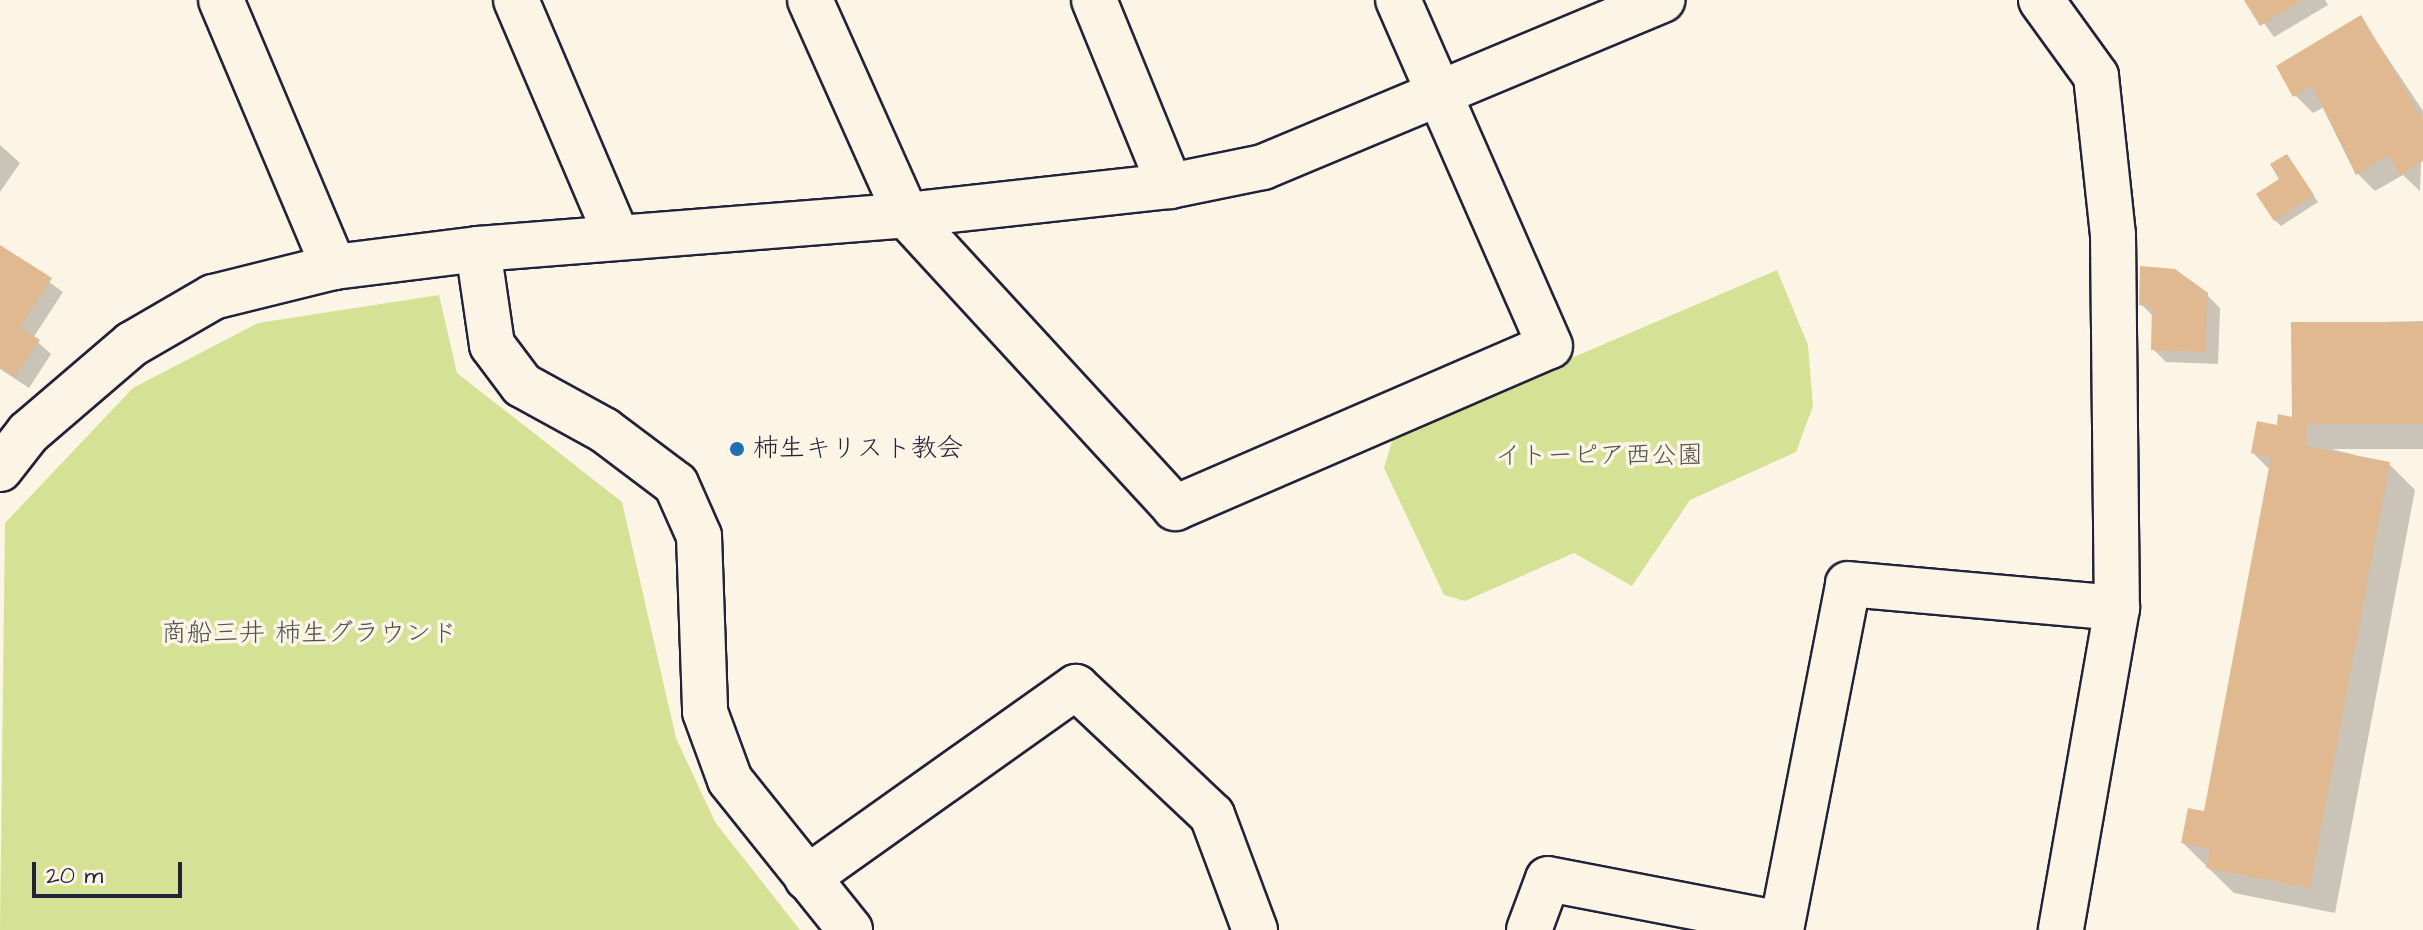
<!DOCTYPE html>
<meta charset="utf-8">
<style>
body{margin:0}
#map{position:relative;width:2423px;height:930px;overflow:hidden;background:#fcf5e5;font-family:"Architects Daughter","Klee One",sans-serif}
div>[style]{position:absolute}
.green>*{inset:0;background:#d5e295}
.shadow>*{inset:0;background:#0003}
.building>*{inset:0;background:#e1b991}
.roads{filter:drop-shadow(2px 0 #22223b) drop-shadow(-2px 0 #22223b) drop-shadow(0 2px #22223b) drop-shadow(0 -2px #22223b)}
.minor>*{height:44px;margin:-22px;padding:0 22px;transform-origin:22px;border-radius:22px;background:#fcf5e5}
.dots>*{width:22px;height:22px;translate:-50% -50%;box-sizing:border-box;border:4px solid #fcf5e5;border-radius:50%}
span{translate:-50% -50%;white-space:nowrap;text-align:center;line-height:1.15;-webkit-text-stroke:7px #fcf5e5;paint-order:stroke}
.poi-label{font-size:26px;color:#22223b}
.left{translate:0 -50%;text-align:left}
.park-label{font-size:26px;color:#4f5252}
.scale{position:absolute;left:32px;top:862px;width:150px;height:36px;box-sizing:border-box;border:4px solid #22223b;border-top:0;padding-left:10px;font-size:24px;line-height:28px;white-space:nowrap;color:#22223b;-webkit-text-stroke:6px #fcf5e5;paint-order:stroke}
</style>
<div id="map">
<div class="green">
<i style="clip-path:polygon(1777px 270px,1808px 345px,1813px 406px,1796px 452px,1690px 500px,1632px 586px,1574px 553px,1465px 601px,1444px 595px,1384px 468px,1394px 434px)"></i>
<i style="clip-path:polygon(439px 295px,457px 373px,622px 502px,676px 738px,715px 822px,800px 930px,0 930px,5px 523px,133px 388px,258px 323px)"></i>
</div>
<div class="shadow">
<i style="clip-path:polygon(2247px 0,2325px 0,2328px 5px,2274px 37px)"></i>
<i style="clip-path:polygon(2361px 18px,2423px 111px,2420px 191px,2403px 175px,2375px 191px,2357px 173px,2324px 107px,2313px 113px,2295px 95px)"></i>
<i style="clip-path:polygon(0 145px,20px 163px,0 192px)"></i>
<i style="clip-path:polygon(2287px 156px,2318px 202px,2281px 226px,2275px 220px)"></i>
<i style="clip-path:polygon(0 247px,63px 292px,33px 338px,51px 354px,29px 388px,0 369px)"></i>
<i style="clip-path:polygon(2206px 294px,2220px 308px,2218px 364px,2166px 362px,2153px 349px,2154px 317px,2141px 304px)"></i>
<i style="clip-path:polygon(2423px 321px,2423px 449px,2332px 449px,2389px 464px,2415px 490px,2335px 913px,2234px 893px,2183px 843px,2206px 813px,2270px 470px,2253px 453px,2294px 419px,2293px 324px)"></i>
</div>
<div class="building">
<i style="clip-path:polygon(2244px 0,2302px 0,2260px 26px)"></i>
<i style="clip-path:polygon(2361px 15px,2423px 120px,2423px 161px,2400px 175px,2388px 155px,2356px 175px,2312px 86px,2293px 97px,2276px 66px)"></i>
<i style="clip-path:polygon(2287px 154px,2314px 195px,2274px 221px,2256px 194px,2279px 179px,2270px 164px)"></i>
<i style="clip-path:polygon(0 245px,52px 278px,20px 327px,40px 340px,15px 377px,0 367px)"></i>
<i style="clip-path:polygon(2140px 266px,2175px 269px,2208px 293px,2206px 352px,2151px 350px,2152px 306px,2139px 305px)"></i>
<i style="clip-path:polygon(2291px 322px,2423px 322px,2423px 424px,2307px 424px,2306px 446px,2390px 462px,2310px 888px,2206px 868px,2210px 849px,2181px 843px,2188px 808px,2204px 811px,2271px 457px,2251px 453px,2257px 421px,2277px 425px,2278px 414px,2292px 417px)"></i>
</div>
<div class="roads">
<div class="minor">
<i style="left:221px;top:0;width:290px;rotate:67.1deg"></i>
<i style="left:516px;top:0;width:255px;rotate:66.9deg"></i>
<i style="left:810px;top:0;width:235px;rotate:65.9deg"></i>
<i style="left:906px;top:215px;width:398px;rotate:47.4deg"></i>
<i style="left:1175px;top:508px;width:408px;rotate:-23.4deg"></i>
<i style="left:1550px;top:346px;width:378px;rotate:-113.7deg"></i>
<i style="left:1094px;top:0;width:201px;rotate:67.8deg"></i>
<i style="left:2041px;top:0;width:94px;rotate:54.1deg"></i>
<i style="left:2096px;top:76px;width:160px;rotate:83.9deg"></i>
<i style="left:2113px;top:235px;width:373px;rotate:89.4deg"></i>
<i style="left:2117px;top:608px;width:327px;rotate:99.9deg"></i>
<i style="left:478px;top:249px;width:97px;rotate:81.7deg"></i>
<i style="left:492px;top:345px;width:50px;rotate:53.1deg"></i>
<i style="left:522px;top:385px;width:94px;rotate:28.8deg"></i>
<i style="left:604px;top:430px;width:90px;rotate:36.9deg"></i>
<i style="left:676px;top:484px;width:57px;rotate:66.1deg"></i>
<i style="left:699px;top:536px;width:176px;rotate:88deg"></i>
<i style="left:705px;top:712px;width:72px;rotate:69.8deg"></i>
<i style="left:730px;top:780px;width:192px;rotate:51.3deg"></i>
<i style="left:0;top:469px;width:46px;rotate:-52.1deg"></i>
<i style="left:28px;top:433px;width:137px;rotate:-40.6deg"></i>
<i style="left:132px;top:344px;width:94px;rotate:-30.1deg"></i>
<i style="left:213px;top:297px;width:125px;rotate:-13.9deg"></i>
<i style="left:334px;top:267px;width:145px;rotate:-7.1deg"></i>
<i style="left:478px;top:249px;width:429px;rotate:-4.5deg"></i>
<i style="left:906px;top:215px;width:266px;rotate:-6.3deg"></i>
<i style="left:1170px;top:186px;width:95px;rotate:-11.5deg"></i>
<i style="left:1263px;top:167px;width:433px;rotate:-22.7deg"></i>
<i style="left:807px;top:878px;width:330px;rotate:-35.4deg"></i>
<i style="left:1076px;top:687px;width:187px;rotate:43.3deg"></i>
<i style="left:1212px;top:815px;width:123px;rotate:69.5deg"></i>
<i style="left:1529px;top:930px;width:54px;rotate:-69.6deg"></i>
<i style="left:1548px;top:879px;width:238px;rotate:10.9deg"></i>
<i style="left:1781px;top:930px;width:352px;rotate:-79deg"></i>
<i style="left:1848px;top:584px;width:270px;rotate:5.1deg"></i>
</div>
</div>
<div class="dots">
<i style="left:737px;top:449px;background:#1f6fb2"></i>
</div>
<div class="poi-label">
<span class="left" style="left:753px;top:449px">柿生キリスト教会</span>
</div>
<div class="park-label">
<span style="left:1599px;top:456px">イトーピア西公園</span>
<span style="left:309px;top:634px">商船三井 柿生グラウンド</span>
</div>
<div class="scale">20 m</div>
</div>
